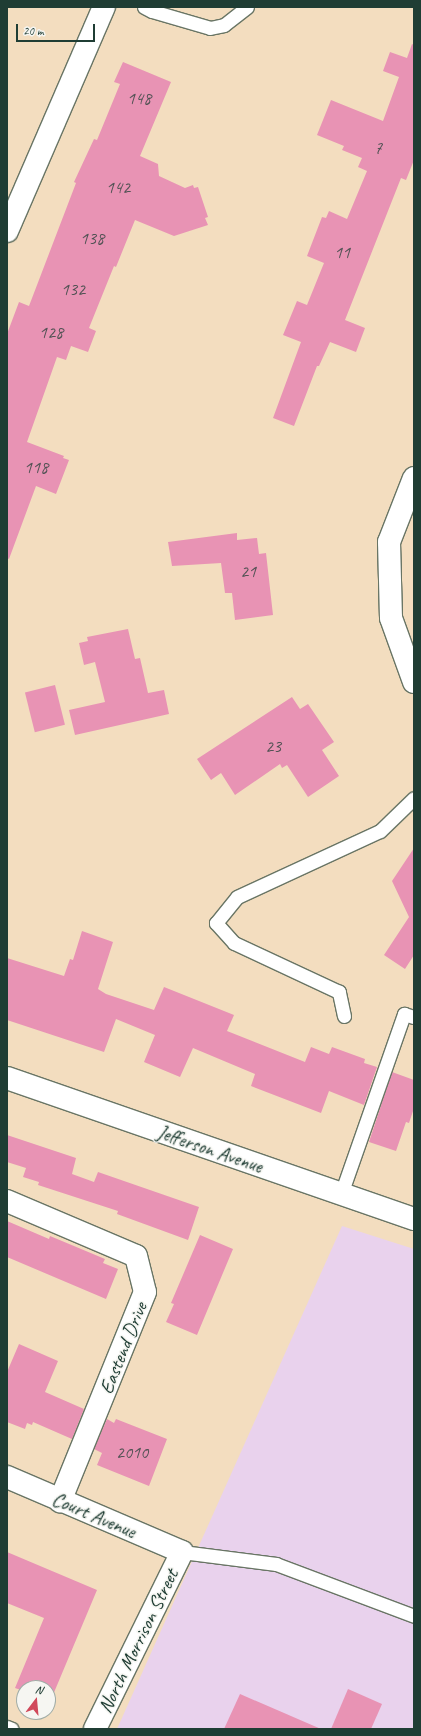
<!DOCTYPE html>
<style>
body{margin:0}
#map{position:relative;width:421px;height:1736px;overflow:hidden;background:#f3ddbf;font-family:Caveat,sans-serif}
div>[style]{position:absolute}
.built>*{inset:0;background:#e9d2ed}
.building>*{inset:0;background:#e893b4;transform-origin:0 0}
.roads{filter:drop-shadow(1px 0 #697565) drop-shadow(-1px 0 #697565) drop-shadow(0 1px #697565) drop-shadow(0 -1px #697565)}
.service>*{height:13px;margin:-6.5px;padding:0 6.5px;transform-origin:6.5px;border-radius:6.5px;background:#fff}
.minor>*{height:22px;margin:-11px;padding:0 11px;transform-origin:11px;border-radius:11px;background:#fff}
span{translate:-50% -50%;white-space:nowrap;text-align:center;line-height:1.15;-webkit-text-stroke:3px #f6f6f2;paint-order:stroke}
.number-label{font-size:18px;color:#515254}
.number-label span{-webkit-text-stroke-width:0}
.street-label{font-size:20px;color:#1f3d34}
.frame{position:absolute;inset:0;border:8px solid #1f3d34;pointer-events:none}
.north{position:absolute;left:16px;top:1680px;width:40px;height:40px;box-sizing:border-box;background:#f6f6f2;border:1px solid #a0aca6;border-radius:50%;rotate:16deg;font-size:11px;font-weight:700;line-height:16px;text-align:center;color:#1f3d34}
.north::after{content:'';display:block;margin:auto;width:14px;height:18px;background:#d1495b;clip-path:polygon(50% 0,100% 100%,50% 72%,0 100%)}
.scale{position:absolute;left:16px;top:24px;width:79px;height:18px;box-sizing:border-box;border:2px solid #1f3d34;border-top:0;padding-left:5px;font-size:12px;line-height:14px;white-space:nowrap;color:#1f3d34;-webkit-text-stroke:3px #f6f6f2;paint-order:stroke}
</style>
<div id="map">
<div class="built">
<i style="clip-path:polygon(342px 1226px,414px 1249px,414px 1729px,117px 1729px)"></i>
</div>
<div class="building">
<i style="clip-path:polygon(412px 44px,414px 45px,414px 160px,406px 180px,401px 178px,345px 320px,365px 328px,356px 352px,330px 342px,319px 366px,317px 366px,294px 426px,273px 418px,301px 342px,283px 335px,297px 301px,307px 305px,324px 263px,307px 256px,322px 217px,326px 218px,329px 211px,347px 219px,367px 171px,358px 167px,362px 158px,342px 150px,344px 146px,317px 135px,331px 100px,383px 121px,399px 77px,383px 71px,390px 52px,407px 58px)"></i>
<i style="clip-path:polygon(123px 62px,171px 82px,140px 156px,158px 164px,159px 176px,185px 188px,193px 185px,194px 188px,198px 187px,208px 217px,205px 218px,208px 225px,174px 236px,135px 220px,116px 267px,114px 266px,89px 328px,96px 331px,88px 352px,71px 346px,66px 360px,57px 357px,27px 442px,64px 456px,63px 458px,69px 460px,56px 494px,36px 486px,9px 559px,7px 558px,7px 334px,19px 302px,29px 306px,76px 183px,74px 182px,94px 139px,97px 140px,120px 84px,114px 82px)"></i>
<i style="clip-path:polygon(237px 533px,237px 540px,257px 538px,259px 554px,266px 553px,273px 615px,235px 620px,232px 593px,225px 593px,221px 563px,172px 566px,168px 542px)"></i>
<i style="clip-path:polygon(128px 629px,135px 659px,140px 658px,148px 693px,164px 690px,169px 714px,75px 735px,69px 710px,105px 702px,95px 662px,84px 665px,79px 643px,88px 641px,87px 637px)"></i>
<i style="left:55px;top:685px;width:41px;height:31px;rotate:76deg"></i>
<i style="clip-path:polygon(292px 697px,300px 709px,308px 704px,334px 742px,322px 750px,339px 776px,308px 797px,287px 765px,282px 768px,280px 764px,235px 795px,221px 773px,211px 780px,197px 759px)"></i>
<i style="clip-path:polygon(414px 848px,414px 955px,405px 969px,384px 955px,409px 917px,392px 881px)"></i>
<i style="clip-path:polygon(82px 931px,113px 942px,98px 989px,106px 994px,154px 1010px,164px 987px,234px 1015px,227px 1031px,305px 1062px,311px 1047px,329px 1054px,332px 1047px,365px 1059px,364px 1063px,377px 1067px,364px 1105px,329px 1091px,321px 1113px,251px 1086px,255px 1074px,193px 1048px,180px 1077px,144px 1062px,155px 1035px,116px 1019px,104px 1052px,7px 1020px,7px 958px,64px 976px,70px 959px,73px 960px)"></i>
<i style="clip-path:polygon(392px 1072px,414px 1080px,414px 1108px,409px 1123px,406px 1122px,396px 1151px,369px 1142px)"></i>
<i style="clip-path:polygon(7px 1135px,76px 1158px,72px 1174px,94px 1182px,98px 1172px,199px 1207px,188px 1240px,117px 1214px,118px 1211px,38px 1185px,39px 1182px,23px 1177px,26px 1168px,7px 1162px)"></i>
<i style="clip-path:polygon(7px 1221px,49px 1239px,50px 1236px,105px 1259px,103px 1263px,118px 1269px,106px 1299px,7px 1257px)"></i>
<i style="clip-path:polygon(200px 1235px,233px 1249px,197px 1335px,166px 1322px,174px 1304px,171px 1303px)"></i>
<i style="clip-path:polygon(19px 1344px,58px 1361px,45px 1392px,84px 1409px,72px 1439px,33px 1422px,32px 1425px,27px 1423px,25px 1429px,7px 1422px,7px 1372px)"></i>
<i style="clip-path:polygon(107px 1419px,114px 1423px,116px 1419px,167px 1439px,149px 1486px,97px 1465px,102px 1453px,94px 1449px)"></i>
<i style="clip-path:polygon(7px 1552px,97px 1590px,50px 1702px,48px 1701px,48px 1688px,24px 1688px,24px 1691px,15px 1688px,44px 1618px,7px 1603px)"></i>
<i style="clip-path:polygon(348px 1689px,382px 1704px,371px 1729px,331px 1729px)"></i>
<i style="clip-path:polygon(240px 1694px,321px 1729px,224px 1729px)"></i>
</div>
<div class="roads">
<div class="service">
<i style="left:144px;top:7px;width:9px;rotate:27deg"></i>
<i style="left:152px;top:11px;width:60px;rotate:16.3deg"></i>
<i style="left:210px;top:28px;width:14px;rotate:-12deg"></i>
<i style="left:224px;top:25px;width:29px;rotate:-38deg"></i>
<i style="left:344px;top:1016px;width:25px;rotate:-102deg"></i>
<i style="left:339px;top:992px;width:116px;rotate:-155deg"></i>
<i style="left:234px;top:943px;width:27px;rotate:-132deg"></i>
<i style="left:216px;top:923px;width:33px;rotate:-51deg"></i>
<i style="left:237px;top:897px;width:157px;rotate:-24.8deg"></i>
<i style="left:380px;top:831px;width:47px;rotate:-44.1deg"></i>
<i style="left:341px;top:1194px;width:191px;rotate:-70.7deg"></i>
<i style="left:404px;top:1014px;width:10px;rotate:17deg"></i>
<i style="left:182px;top:1552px;width:95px;rotate:7.3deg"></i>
<i style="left:276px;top:1564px;width:147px;rotate:20.6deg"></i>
<i style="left:7px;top:1727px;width:5px;rotate:22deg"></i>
</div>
<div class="minor">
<i style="left:7px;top:231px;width:244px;rotate:-66.6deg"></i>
<i style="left:414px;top:478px;width:69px;rotate:111.3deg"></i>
<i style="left:389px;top:542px;width:76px;rotate:88.5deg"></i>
<i style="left:391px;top:618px;width:68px;rotate:70.2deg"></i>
<i style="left:7px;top:1078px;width:431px;rotate:19.1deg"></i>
<i style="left:7px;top:1201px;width:140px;rotate:23.1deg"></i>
<i style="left:136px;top:1256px;width:37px;rotate:76deg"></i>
<i style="left:145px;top:1292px;width:226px;rotate:112.1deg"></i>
<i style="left:7px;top:1477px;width:190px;rotate:23.2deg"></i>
<i style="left:182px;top:1552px;width:197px;rotate:116.2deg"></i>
</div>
</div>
<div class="number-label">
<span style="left:139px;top:98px">148</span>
<span style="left:378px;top:148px">7</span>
<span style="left:118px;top:187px">142</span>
<span style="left:92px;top:238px">138</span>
<span style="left:342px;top:252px">11</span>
<span style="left:73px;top:289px">132</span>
<span style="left:51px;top:332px">128</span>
<span style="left:36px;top:467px">118</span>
<span style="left:248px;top:571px">21</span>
<span style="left:273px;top:746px">23</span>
<span style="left:132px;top:1452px">2010</span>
</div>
<div class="street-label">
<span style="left:210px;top:1149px;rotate:19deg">Jefferson Avenue</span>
<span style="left:123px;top:1348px;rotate:-68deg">Eastend Drive</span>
<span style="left:94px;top:1515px;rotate:23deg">Court Avenue</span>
<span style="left:138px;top:1641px;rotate:-64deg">North Morrison Street</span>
</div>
<div class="frame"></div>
<div class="north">N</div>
<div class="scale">20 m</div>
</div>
